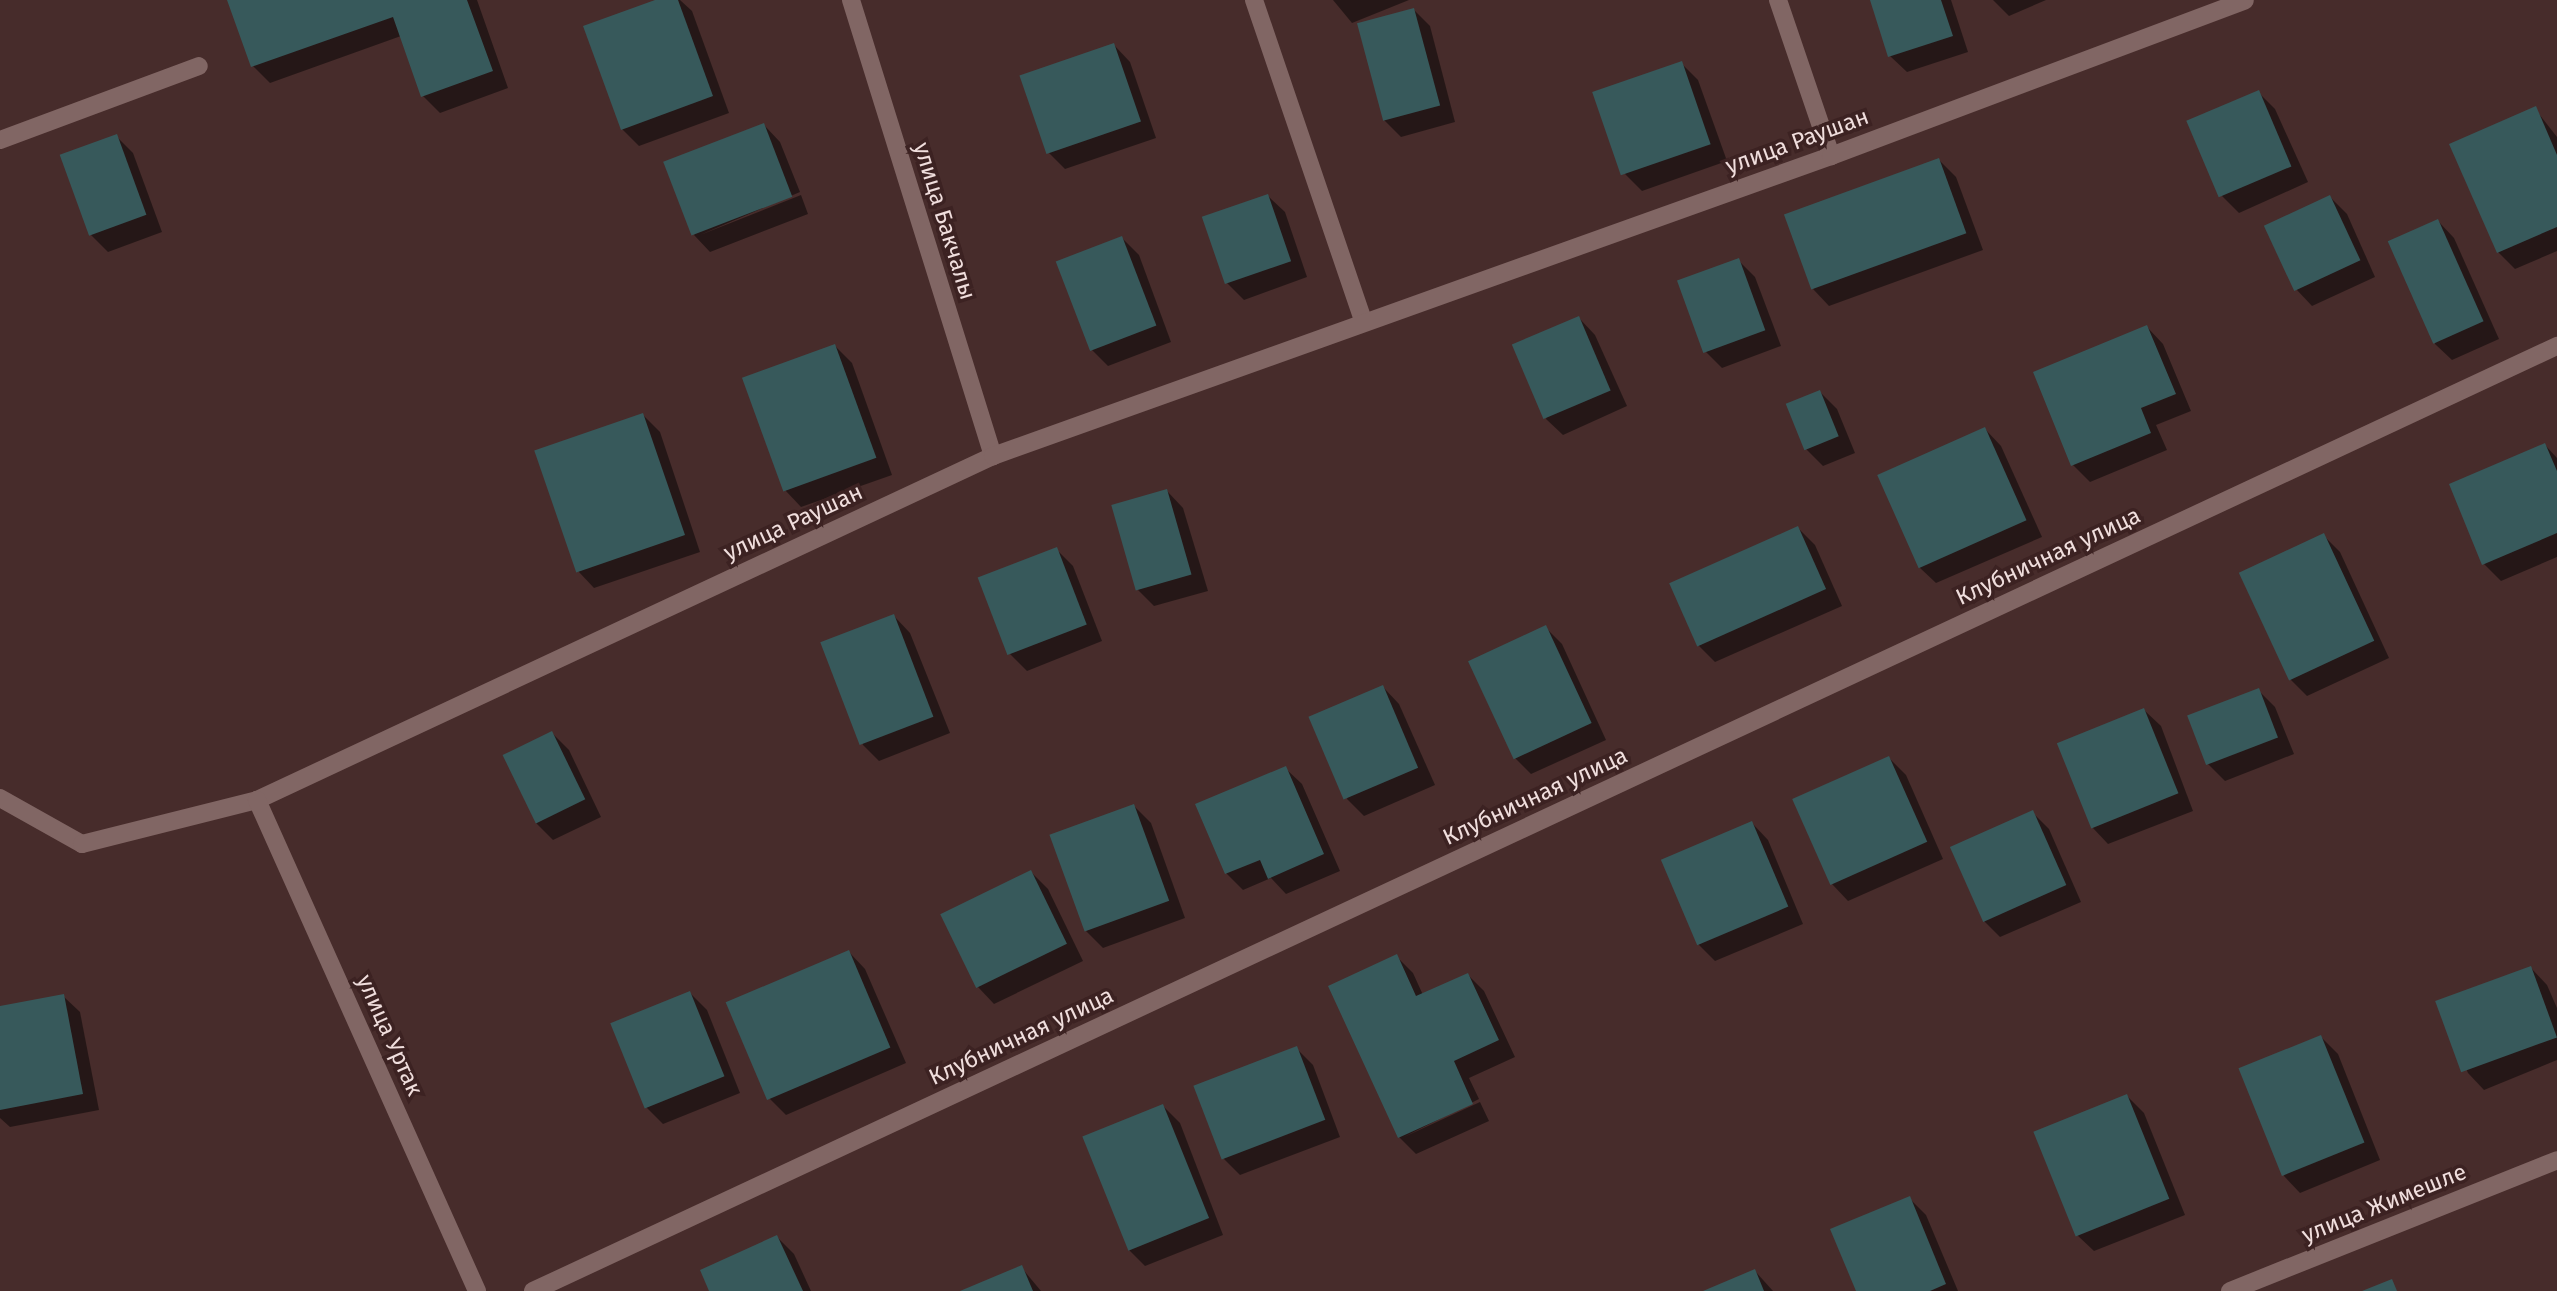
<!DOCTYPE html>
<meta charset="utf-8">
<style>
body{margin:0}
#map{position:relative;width:2557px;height:1291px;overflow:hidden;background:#472c2b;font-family:"Fira Sans",sans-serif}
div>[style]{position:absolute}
.shadow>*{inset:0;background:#0007}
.building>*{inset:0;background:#37595b;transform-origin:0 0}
.minor>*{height:18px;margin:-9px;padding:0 9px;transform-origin:9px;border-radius:9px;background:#816664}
span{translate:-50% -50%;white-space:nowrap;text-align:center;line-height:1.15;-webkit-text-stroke:7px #3c2222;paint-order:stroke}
.street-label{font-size:23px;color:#f0dedd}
</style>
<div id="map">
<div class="shadow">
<i style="clip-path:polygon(229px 0,477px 0,508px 88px,440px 113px,423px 96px,401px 36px,270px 83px,253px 66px)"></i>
<i style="clip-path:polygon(660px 0,680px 0,692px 11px,729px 113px,639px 146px,622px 129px)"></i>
<i style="clip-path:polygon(1333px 0,1409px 0,1352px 23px)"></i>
<i style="clip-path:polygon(1871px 0,1951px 0,1968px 52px,1907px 72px,1890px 56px)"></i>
<i style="clip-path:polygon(1993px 0,2046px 0,2009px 16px)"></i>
<i style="clip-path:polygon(1414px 10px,1430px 26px,1455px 122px,1401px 137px,1384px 120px)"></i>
<i style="clip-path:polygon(1114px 45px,1130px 62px,1156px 138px,1065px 169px,1048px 152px)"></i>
<i style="clip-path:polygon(1681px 63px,1698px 80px,1727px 161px,1642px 191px,1625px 174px)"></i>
<i style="clip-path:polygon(2258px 92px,2275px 109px,2308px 182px,2239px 213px,2222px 196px)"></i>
<i style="clip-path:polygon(2535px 109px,2557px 137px,2557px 251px,2515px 269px,2498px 252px,2452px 145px)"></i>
<i style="clip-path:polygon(764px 125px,780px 142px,800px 192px,700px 235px,801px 195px,808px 214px,710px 252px,694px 235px)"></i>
<i style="clip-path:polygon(116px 136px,133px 153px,162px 232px,108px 252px,91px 235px)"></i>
<i style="clip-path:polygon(1939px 160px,1956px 177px,1983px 250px,1829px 306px,1813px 289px)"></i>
<i style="clip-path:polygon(1268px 196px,1285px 212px,1307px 277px,1244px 300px,1227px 283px)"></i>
<i style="clip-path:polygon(2330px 197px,2347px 214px,2375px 277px,2312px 306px,2296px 289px,2267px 227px)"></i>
<i style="clip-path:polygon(2438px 221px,2454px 238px,2499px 339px,2452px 360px,2435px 344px)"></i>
<i style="clip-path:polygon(1122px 238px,1139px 255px,1171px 342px,1108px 366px,1091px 349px)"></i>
<i style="clip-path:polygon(1738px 260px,1755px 277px,1781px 346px,1722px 368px,1705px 351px)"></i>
<i style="clip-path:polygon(1579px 318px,1595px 335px,1627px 406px,1563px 435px,1546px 419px)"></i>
<i style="clip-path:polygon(2147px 327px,2163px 344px,2191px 411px,2156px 425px,2167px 450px,2090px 482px,2073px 465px)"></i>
<i style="clip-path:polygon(835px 346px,852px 363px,892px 475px,801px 507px,785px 490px)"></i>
<i style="clip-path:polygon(1820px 392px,1837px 409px,1855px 453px,1823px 466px,1806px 449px)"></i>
<i style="clip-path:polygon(643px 415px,660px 432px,700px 552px,594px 588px,578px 571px)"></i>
<i style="clip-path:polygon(1985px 429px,2001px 446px,2042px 537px,1936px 583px,1919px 567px)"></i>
<i style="clip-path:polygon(2545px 445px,2557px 458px,2557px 557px,2501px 581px,2484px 564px)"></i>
<i style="clip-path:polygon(1167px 491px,1183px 508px,1208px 591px,1154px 606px,1138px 590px)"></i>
<i style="clip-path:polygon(1798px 528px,1815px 545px,1842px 606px,1715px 662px,1698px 645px)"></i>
<i style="clip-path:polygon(2323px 535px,2340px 552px,2389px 658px,2307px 696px,2290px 679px)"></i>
<i style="clip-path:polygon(1056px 549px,1073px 566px,1102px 641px,1027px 671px,1010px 654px)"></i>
<i style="clip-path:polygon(894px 616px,910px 633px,950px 733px,879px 761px,863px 745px,823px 644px)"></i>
<i style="clip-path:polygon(1545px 627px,1562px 644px,1606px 740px,1531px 774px,1514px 757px,1470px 662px)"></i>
<i style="clip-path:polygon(1383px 687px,1399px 704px,1435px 785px,1364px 816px,1347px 799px)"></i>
<i style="clip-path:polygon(2258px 690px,2275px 707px,2294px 754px,2225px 781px,2208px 764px)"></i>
<i style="clip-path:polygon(2144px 710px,2161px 726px,2193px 811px,2108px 844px,2092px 827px)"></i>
<i style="clip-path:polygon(552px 733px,569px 750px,601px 817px,553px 840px,536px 823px)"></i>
<i style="clip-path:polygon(1889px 758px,1906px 775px,1943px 859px,1848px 901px,1832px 884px)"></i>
<i style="clip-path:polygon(1285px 768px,1302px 784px,1340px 871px,1286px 894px,1271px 878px,1243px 890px,1226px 873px)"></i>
<i style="clip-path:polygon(1134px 806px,1151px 823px,1185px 918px,1103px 948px,1086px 931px)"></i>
<i style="clip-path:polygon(2032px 812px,2049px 829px,2081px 902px,2000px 937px,1983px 920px)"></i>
<i style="clip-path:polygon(1752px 823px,1768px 840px,1803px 924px,1715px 961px,1698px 944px)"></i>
<i style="clip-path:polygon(1031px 872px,1048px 889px,1083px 961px,994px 1004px,978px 987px,942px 915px)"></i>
<i style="clip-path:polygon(849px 952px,865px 969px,906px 1063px,786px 1115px,769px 1098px)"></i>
<i style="clip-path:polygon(1396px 956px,1413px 973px,1423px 995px,1468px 975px,1484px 991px,1515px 1057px,1469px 1078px,1479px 1099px,1404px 1137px,1480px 1102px,1489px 1121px,1416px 1154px,1399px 1137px)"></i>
<i style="clip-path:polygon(2531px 968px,2547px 985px,2557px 1008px,2557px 1060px,2484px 1090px,2468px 1073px,2440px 1006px)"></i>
<i style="clip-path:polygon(690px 993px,707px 1010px,740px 1093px,663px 1124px,646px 1107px)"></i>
<i style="clip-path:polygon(63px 996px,80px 1012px,99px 1110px,10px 1127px,0 1118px,0 1007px)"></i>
<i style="clip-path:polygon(2321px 1037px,2338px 1054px,2380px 1160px,2300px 1193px,2284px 1176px)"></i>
<i style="clip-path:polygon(1296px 1048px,1313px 1065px,1340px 1137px,1240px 1175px,1223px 1158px)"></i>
<i style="clip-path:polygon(2127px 1096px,2144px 1113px,2185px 1215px,2094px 1251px,2077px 1235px)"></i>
<i style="clip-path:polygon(1163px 1106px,1180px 1123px,1223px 1235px,1145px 1266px,1128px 1249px)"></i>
<i style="clip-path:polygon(1909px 1198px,1926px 1215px,1958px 1291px,1858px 1291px)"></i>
<i style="clip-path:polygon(777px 1237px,794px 1254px,811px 1291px,711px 1291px)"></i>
<i style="clip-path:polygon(1021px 1267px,1041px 1291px,964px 1291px)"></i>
<i style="clip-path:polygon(1755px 1271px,1773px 1291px,1708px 1291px)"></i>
</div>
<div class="building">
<i style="clip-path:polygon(227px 0,467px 0,493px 71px,421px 97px,393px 17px,251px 67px)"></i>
<i style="clip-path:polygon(655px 0,678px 0,713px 96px,621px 130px,583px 26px)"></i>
<i style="clip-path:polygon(1870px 0,1941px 0,1953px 36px,1888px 57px)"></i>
<i style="left:1414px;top:8px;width:101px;height:59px;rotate:75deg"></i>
<i style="left:1114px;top:43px;width:83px;height:100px;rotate:71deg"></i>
<i style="left:1682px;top:61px;width:88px;height:95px;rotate:71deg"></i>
<i style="left:2259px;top:90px;width:83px;height:79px;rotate:67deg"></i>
<i style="clip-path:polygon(2536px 106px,2557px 155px,2557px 227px,2497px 253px,2449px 144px)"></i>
<i style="left:764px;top:123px;width:79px;height:108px;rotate:69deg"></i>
<i style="left:117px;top:134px;width:86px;height:61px;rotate:70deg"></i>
<i style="left:1939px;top:158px;width:80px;height:165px;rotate:70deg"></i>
<i style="left:1268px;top:194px;width:71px;height:70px;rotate:71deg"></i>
<i style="left:2330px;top:195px;width:72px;height:73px;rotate:65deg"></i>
<i style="left:2438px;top:219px;width:112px;height:55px;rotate:66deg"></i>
<i style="left:1122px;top:236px;width:96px;height:71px;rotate:69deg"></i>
<i style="left:1739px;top:258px;width:77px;height:66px;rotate:70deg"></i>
<i style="left:1579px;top:316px;width:81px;height:73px;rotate:67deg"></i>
<i style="clip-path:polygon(2147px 325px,2176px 394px,2141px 408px,2151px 433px,2071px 466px,2033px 372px)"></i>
<i style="left:835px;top:344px;width:121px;height:99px;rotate:70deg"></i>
<i style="left:1820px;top:390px;width:50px;height:37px;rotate:68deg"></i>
<i style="left:643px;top:413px;width:129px;height:115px;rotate:71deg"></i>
<i style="left:1985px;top:427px;width:102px;height:118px;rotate:66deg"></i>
<i style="clip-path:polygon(2545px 443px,2557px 471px,2557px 533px,2482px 565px,2449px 484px)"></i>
<i style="left:1167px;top:489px;width:89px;height:58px;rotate:74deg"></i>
<i style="left:1798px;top:526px;width:69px;height:141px;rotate:66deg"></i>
<i style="left:2324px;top:533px;width:119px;height:94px;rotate:65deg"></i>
<i style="left:1057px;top:547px;width:83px;height:85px;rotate:69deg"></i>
<i style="left:894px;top:614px;width:110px;height:79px;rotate:69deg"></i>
<i style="left:1546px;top:625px;width:108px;height:86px;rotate:65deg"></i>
<i style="left:1383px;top:685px;width:90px;height:81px;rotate:67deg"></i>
<i style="left:2259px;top:688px;width:53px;height:77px;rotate:69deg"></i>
<i style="left:2144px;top:708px;width:92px;height:94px;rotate:68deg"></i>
<i style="left:552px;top:731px;width:76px;height:55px;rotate:64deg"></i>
<i style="left:1889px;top:756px;width:94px;height:106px;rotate:66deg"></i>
<i style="clip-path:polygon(1286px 766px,1324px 854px,1268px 879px,1260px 860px,1225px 874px,1195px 804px)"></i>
<i style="left:1134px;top:804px;width:103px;height:90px;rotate:70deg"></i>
<i style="left:2033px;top:810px;width:82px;height:91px;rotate:66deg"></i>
<i style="left:1752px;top:821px;width:93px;height:99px;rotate:67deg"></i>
<i style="left:1031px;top:870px;width:82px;height:101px;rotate:64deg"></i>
<i style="left:849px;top:950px;width:106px;height:134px;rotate:67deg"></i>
<i style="clip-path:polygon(1397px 954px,1416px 996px,1468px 973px,1499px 1040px,1454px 1061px,1473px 1104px,1398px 1138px,1328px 986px)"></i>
<i style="left:2531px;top:966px;width:76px;height:102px;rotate:70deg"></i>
<i style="left:690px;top:991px;width:92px;height:86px;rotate:68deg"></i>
<i style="clip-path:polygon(64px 994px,83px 1094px,0 1110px,0 1006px)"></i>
<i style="left:2321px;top:1035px;width:116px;height:89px;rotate:68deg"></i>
<i style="left:1297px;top:1046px;width:79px;height:111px;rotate:69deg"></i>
<i style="left:2127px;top:1094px;width:113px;height:101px;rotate:68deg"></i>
<i style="left:1163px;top:1104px;width:123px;height:87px;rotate:68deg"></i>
<i style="clip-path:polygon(1910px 1196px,1946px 1284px,1930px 1291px,1856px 1291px,1830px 1229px)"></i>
<i style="clip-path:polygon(777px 1235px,803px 1291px,709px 1291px,700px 1270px)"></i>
<i style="clip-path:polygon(1022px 1265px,1033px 1291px,960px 1291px)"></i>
<i style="clip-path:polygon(1755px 1269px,1764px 1291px,1703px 1291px)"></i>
<i style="clip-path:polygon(2392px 1279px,2397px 1291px,2362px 1291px)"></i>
</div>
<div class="minor">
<i style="left:851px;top:0;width:478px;rotate:72.7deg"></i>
<i style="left:1254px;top:0;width:339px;rotate:71.2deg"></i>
<i style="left:1778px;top:0;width:165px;rotate:71.2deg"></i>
<i style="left:0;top:140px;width:212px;rotate:-20.4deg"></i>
<i style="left:0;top:798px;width:94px;rotate:29.3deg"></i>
<i style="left:82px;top:844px;width:180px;rotate:-14.1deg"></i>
<i style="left:257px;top:800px;width:812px;rotate:-25.05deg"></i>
<i style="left:993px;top:456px;width:890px;rotate:-19.7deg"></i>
<i style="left:1831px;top:156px;width:442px;rotate:-20.6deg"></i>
<i style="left:257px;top:800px;width:538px;rotate:65.86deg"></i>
<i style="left:533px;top:1291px;width:2234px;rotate:-25.03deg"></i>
<i style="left:2230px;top:1291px;width:352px;rotate:-21.8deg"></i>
</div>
<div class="street-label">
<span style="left:1797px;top:141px;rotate:-20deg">улица Раушан</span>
<span style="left:945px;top:221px;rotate:73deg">улица Бакчалы</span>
<span style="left:793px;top:522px;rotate:-25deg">улица Раушан</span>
<span style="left:2048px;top:556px;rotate:-25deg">Клубничная улица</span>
<span style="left:1535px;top:796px;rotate:-25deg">Клубничная улица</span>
<span style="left:390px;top:1035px;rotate:66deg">улица Уртак</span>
<span style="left:1021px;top:1036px;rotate:-25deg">Клубничная улица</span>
<span style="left:2384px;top:1203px;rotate:-22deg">улица Жимешле</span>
</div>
</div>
